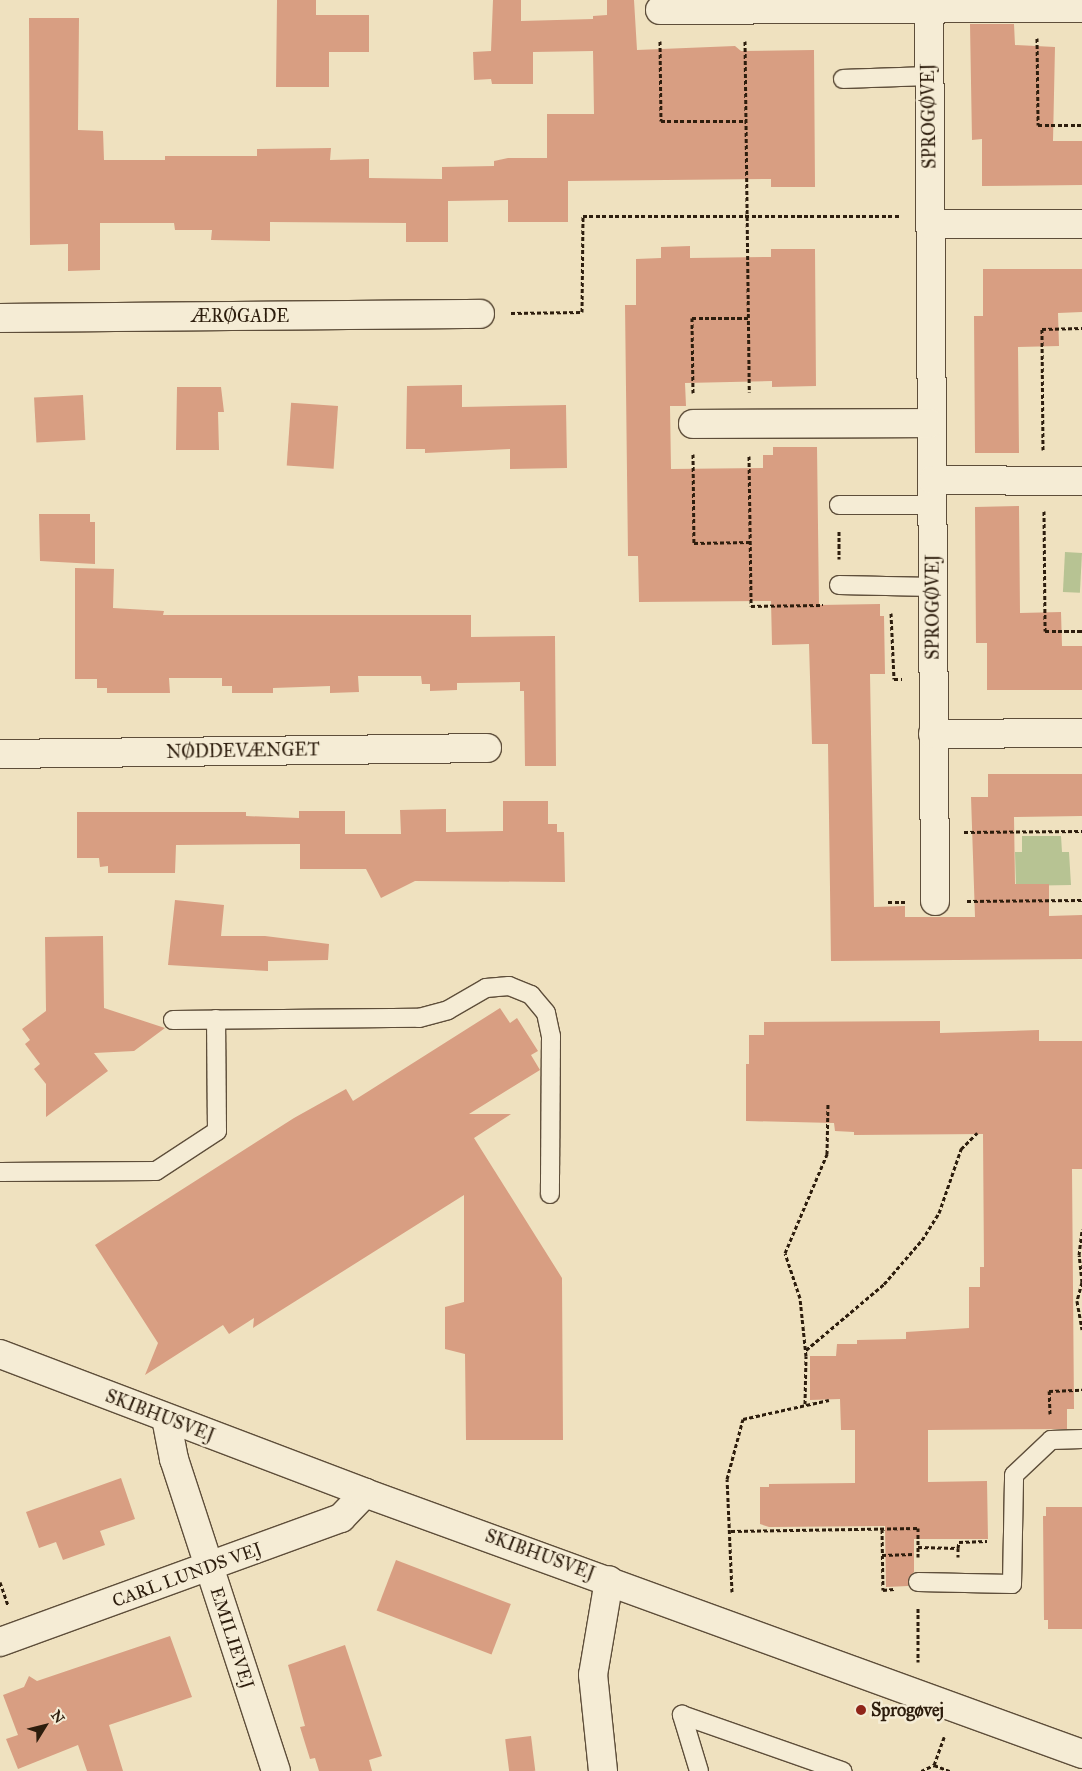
<!DOCTYPE html>
<meta charset="utf-8">
<style>
body{margin:0}
#map{position:relative;width:1082px;height:1771px;overflow:hidden;background:#efe1bf;font-family:"IM FELL Great Primer",serif}
div>[style]{position:absolute}
.green>*{inset:0;background:#b7c393;transform-origin:0 0}
.building>*{inset:0;background:#d89e82;transform-origin:0 0}
.path>*{height:3px;margin-top:-1.5px;transform-origin:0;background:repeating-linear-gradient(90deg,#2d1d0d 0 4px,transparent 0 6.5px)}
.roads{filter:drop-shadow(1px 0 #5e4e3a) drop-shadow(-1px 0 #5e4e3a) drop-shadow(0 1px #5e4e3a) drop-shadow(0 -1px #5e4e3a)}
.service>*{height:18px;margin:-9px;padding:0 9px;transform-origin:9px;border-radius:9px;background:#f5ecd5}
.minor>*{height:28px;margin:-14px;padding:0 14px;transform-origin:14px;border-radius:14px;background:#f5ecd5}
.tertiary>*{height:28px;margin:-14px;padding:0 14px;transform-origin:14px;border-radius:14px;background:#f5ecd5}
.dots>*{width:14px;height:14px;translate:-50% -50%;box-sizing:border-box;border:2px solid #f5ecd5;border-radius:50%}
span{translate:-50% -50%;white-space:nowrap;text-align:center;line-height:1.15;-webkit-text-stroke:5px #f5ecd5;paint-order:stroke}
.street-label{font-size:18px;color:#2d1d0d}
.poi-label{font-size:18px;color:#2d1d0d;font-weight:700}
.left{translate:0 -50%;text-align:left}
.north{position:absolute;left:20px;top:1701px;width:50px;height:50px;-webkit-text-stroke:4px #f5ecd5;paint-order:stroke;rotate:54deg;font-size:14px;font-weight:700;line-height:20px;text-align:center;color:#2d1d0d}
.north::after{content:'';display:block;margin:auto;width:18px;height:22px;background:#2d1d0d;clip-path:polygon(50% 0,100% 100%,50% 72%,0 100%)}
</style>
<div id="map">
<div class="green">
<i style="left:1065px;top:552px;width:17px;height:40px;rotate:3deg"></i>
<i style="clip-path:polygon(1022px 836px,1061px 836px,1062px 852px,1069px 852px,1071px 885px,1016px 886px,1015px 852px,1022px 852px)"></i>
</div>
<div class="building">
<i style="clip-path:polygon(277px 0,316px 0,316px 15px,369px 15px,369px 52px,329px 52px,329px 87px,276px 87px)"></i>
<i style="clip-path:polygon(493px 0,521px 0,521px 21px,593px 19px,593px 16px,607px 15px,607px 0,634px 0,637px 50px,735px 46px,741px 51px,814px 50px,815px 187px,771px 187px,771px 179px,568px 181px,568px 222px,508px 222px,508px 200px,448px 201px,448px 242px,406px 242px,406px 223px,270px 222px,270px 241px,211px 240px,212px 230px,175px 230px,174px 223px,100px 223px,100px 270px,68px 271px,68px 244px,30px 245px,29px 18px,79px 18px,78px 130px,103px 131px,104px 160px,165px 160px,165px 156px,257px 156px,257px 149px,331px 148px,330px 160px,369px 159px,369px 178px,442px 179px,442px 167px,494px 166px,494px 161px,508px 158px,547px 158px,547px 114px,594px 114px,593px 51px,533px 52px,533px 84px,492px 84px,491px 79px,474px 80px,473px 52px,491px 51px)"></i>
<i style="clip-path:polygon(970px 24px,1014px 24px,1015px 45px,1055px 47px,1053px 141px,1082px 141px,1082px 185px,982px 186px,982px 139px,972px 140px)"></i>
<i style="clip-path:polygon(690px 246px,690px 258px,771px 257px,771px 249px,815px 249px,816px 386px,772px 387px,772px 381px,685px 383px,686px 406px,670px 406px,671px 469px,763px 468px,763px 455px,773px 455px,773px 447px,817px 447px,819px 605px,880px 604px,880px 616px,884px 616px,885px 674px,870px 674px,874px 907px,905px 906px,905px 917px,975px 917px,971px 797px,988px 797px,988px 774px,1082px 774px,1082px 816px,1014px 817px,1015px 884px,1049px 884px,1049px 916px,1082px 915px,1082px 959px,831px 961px,828px 744px,812px 744px,809px 644px,772px 645px,771px 601px,639px 602px,638px 556px,628px 556px,625px 305px,636px 305px,636px 259px,661px 258px,661px 247px)"></i>
<i style="clip-path:polygon(983px 269px,1082px 269px,1082px 312px,1058px 313px,1059px 346px,1018px 347px,1019px 453px,975px 453px,974px 316px,983px 316px)"></i>
<i style="clip-path:polygon(462px 385px,462px 407px,566px 405px,567px 468px,510px 469px,510px 449px,425px 453px,425px 449px,406px 449px,407px 386px)"></i>
<i style="clip-path:polygon(177px 387px,221px 387px,224px 412px,218px 412px,219px 450px,176px 450px)"></i>
<i style="left:83px;top:395px;width:45px;height:49px;rotate:87deg"></i>
<i style="left:338px;top:406px;width:63px;height:47px;rotate:94deg"></i>
<i style="clip-path:polygon(1019px 506px,1020px 613px,1061px 612px,1062px 646px,1082px 646px,1082px 690px,987px 690px,987px 643px,976px 643px,975px 507px)"></i>
<i style="clip-path:polygon(39px 514px,90px 514px,90px 522px,95px 522px,95px 564px,40px 561px)"></i>
<i style="clip-path:polygon(75px 568px,114px 569px,113px 608px,164px 611px,163px 615px,471px 615px,471px 637px,555px 636px,556px 766px,525px 766px,524px 691px,520px 691px,520px 682px,457px 683px,457px 690px,430px 691px,430px 684px,422px 684px,421px 676px,358px 676px,359px 692px,330px 693px,330px 686px,273px 688px,273px 693px,232px 693px,232px 686px,222px 686px,222px 678px,169px 678px,170px 693px,107px 693px,107px 688px,97px 688px,97px 679px,75px 679px)"></i>
<i style="clip-path:polygon(503px 801px,548px 801px,548px 824px,557px 824px,557px 832px,564px 832px,565px 882px,415px 881px,381px 898px,366px 869px,300px 869px,300px 844px,176px 845px,175px 873px,108px 873px,108px 866px,100px 867px,99px 858px,77px 858px,77px 812px,246px 812px,246px 816px,299px 818px,299px 811px,345px 811px,345px 834px,401px 834px,400px 810px,446px 809px,446px 832px,503px 831px)"></i>
<i style="clip-path:polygon(175px 900px,224px 905px,221px 936px,265px 936px,329px 944px,328px 960px,268px 961px,268px 971px,168px 965px)"></i>
<i style="clip-path:polygon(103px 936px,104px 1008px,165px 1028px,134px 1051px,94px 1053px,108px 1071px,46px 1117px,46px 1084px,34px 1069px,40px 1064px,25px 1044px,30px 1040px,22px 1029px,46px 1011px,45px 937px)"></i>
<i style="clip-path:polygon(500px 1008px,510px 1023px,517px 1018px,538px 1051px,531px 1055px,540px 1070px,469px 1114px,511px 1114px,474px 1138px,562px 1278px,563px 1440px,466px 1440px,465px 1354px,445px 1349px,445px 1307px,464px 1302px,464px 1195px,253px 1328px,254px 1318px,229px 1334px,223px 1325px,145px 1375px,158px 1343px,95px 1245px,294px 1118px,346px 1089px,353px 1101px)"></i>
<i style="clip-path:polygon(940px 1021px,940px 1033px,1039px 1030px,1039px 1041px,1082px 1041px,1082px 1169px,1072px 1169px,1074px 1409px,1067px 1409px,1067px 1429px,928px 1430px,928px 1482px,987px 1481px,988px 1539px,914px 1539px,914px 1572px,909px 1577px,908px 1586px,886px 1587px,885px 1526px,769px 1527px,760px 1524px,760px 1487px,769px 1487px,769px 1484px,855px 1483px,855px 1430px,841px 1430px,840px 1399px,810px 1400px,810px 1356px,836px 1356px,837px 1344px,857px 1344px,857px 1340px,906px 1339px,906px 1332px,969px 1328px,969px 1287px,980px 1287px,980px 1267px,984px 1267px,983px 1134px,854px 1135px,854px 1132px,835px 1131px,834px 1123px,746px 1121px,746px 1064px,749px 1064px,749px 1035px,764px 1035px,764px 1022px)"></i>
<i style="clip-path:polygon(121px 1478px,135px 1519px,100px 1531px,105px 1545px,63px 1560px,56px 1542px,39px 1548px,26px 1512px)"></i>
<i style="clip-path:polygon(1046px 1507px,1082px 1507px,1082px 1629px,1048px 1629px,1048px 1620px,1044px 1620px,1043px 1516px,1046px 1516px)"></i>
<i style="left:396px;top:1560px;width:123px;height:54px;rotate:21deg"></i>
<i style="clip-path:polygon(170px 1636px,192px 1697px,109px 1725px,123px 1771px,87px 1771px,78px 1745px,18px 1769px,6px 1739px,18px 1735px,3px 1695px,24px 1687px,29px 1676px,37px 1681px)"></i>
<i style="clip-path:polygon(345px 1645px,382px 1756px,369px 1760px,372px 1771px,319px 1771px,315px 1758px,310px 1759px,300px 1727px,305px 1726px,288px 1665px)"></i>
<i style="left:531px;top:1736px;width:35px;height:26px;rotate:83deg"></i>
</div>
<div class="path">
<i style="left:1037px;top:38px;width:87px;rotate:89.3deg"></i>
<i style="left:1038px;top:125px;width:44px"></i>
<i style="left:660px;top:41px;width:80px;rotate:89.3deg"></i>
<i style="left:661px;top:121px;width:84px"></i>
<i style="left:745px;top:41px;width:351px;rotate:89.3deg"></i>
<i style="left:511px;top:313px;width:71px;rotate:-0.8deg"></i>
<i style="left:582px;top:312px;width:96px;rotate:-89.4deg"></i>
<i style="left:583px;top:216px;width:316px"></i>
<i style="left:693px;top:393px;width:75px;rotate:-90.8deg"></i>
<i style="left:692px;top:318px;width:56px"></i>
<i style="left:1043px;top:450px;width:121px;rotate:-90.5deg"></i>
<i style="left:1042px;top:329px;width:40px;rotate:-1.4deg"></i>
<i style="left:693px;top:454px;width:89px;rotate:89.4deg"></i>
<i style="left:694px;top:543px;width:56px;rotate:-1deg"></i>
<i style="left:749px;top:456px;width:150px;rotate:89.2deg"></i>
<i style="left:751px;top:606px;width:72px;rotate:-0.8deg"></i>
<i style="left:1044px;top:511px;width:120px;rotate:89.5deg"></i>
<i style="left:1045px;top:631px;width:37px"></i>
<i style="left:839px;top:531px;width:28px;rotate:90deg"></i>
<i style="left:891px;top:613px;width:66px;rotate:87.4deg"></i>
<i style="left:894px;top:679px;width:8px"></i>
<i style="left:964px;top:832px;width:118px;rotate:-0.5deg"></i>
<i style="left:967px;top:901px;width:115px;rotate:-0.5deg"></i>
<i style="left:888px;top:902px;width:17px"></i>
<i style="left:1082px;top:1282px;width:27px;rotate:-96deg"></i>
<i style="left:1079px;top:1255px;width:26px;rotate:-83deg"></i>
<i style="left:1082px;top:1282px;width:20px;rotate:105deg"></i>
<i style="left:1077px;top:1301px;width:29px;rotate:80deg"></i>
<i style="left:806px;top:1350px;width:102px;rotate:-40.2deg"></i>
<i style="left:884px;top:1284px;width:58px;rotate:-49.2deg"></i>
<i style="left:922px;top:1240px;width:32px;rotate:-58deg"></i>
<i style="left:939px;top:1213px;width:68px;rotate:-71deg"></i>
<i style="left:961px;top:1149px;width:23px;rotate:-45deg"></i>
<i style="left:805px;top:1404px;width:48px;rotate:-88.8deg"></i>
<i style="left:806px;top:1356px;width:58px;rotate:-95.9deg"></i>
<i style="left:800px;top:1298px;width:47px;rotate:-108.4deg"></i>
<i style="left:785px;top:1253px;width:108px;rotate:-67deg"></i>
<i style="left:827px;top:1154px;width:51px;rotate:-88.9deg"></i>
<i style="left:1050px;top:1414px;width:23px;rotate:-92deg"></i>
<i style="left:1049px;top:1391px;width:33px;rotate:-2deg"></i>
<i style="left:882px;top:1529px;width:61px;rotate:89.1deg"></i>
<i style="left:883px;top:1590px;width:11px;rotate:-5deg"></i>
<i style="left:731px;top:1531px;width:187px;rotate:-0.9deg"></i>
<i style="left:918px;top:1528px;width:29px;rotate:90deg"></i>
<i style="left:918px;top:1547px;width:40px;rotate:1.4deg"></i>
<i style="left:958px;top:1548px;width:9px;rotate:90deg"></i>
<i style="left:958px;top:1548px;width:6px;rotate:-81deg"></i>
<i style="left:959px;top:1542px;width:28px;rotate:-2deg"></i>
<i style="left:882px;top:1555px;width:32px;rotate:-2deg"></i>
<i style="left:0;top:1582px;width:24px;rotate:71deg"></i>
<i style="left:732px;top:1592px;width:113px;rotate:-92.5deg"></i>
<i style="left:727px;top:1479px;width:62px;rotate:-75.1deg"></i>
<i style="left:743px;top:1419px;width:88px;rotate:-12.5deg"></i>
<i style="left:918px;top:1608px;width:54px;rotate:90deg"></i>
<i style="left:934px;top:1765px;width:30px;rotate:-70deg"></i>
<i style="left:921px;top:1771px;width:14px;rotate:-25deg"></i>
<i style="left:934px;top:1765px;width:17px;rotate:21deg"></i>
</div>
<div class="roads">
<div class="service">
<i style="left:843px;top:79px;width:85px;rotate:-2deg"></i>
<i style="left:839px;top:505px;width:94px"></i>
<i style="left:839px;top:585px;width:94px;rotate:1.2deg"></i>
<i style="left:173px;top:1020px;width:246px;rotate:-0.5deg"></i>
<i style="left:419px;top:1018px;width:30px;rotate:-15deg"></i>
<i style="left:448px;top:1010px;width:44px;rotate:-30.1deg"></i>
<i style="left:486px;top:988px;width:23px;rotate:-5deg"></i>
<i style="left:509px;top:986px;width:24px;rotate:22deg"></i>
<i style="left:531px;top:995px;width:23px;rotate:50deg"></i>
<i style="left:546px;top:1013px;width:24px;rotate:78deg"></i>
<i style="left:551px;top:1036px;width:158px;rotate:90.4deg"></i>
<i style="left:0;top:1172px;width:156px;rotate:-0.4deg"></i>
<i style="left:156px;top:1171px;width:73px;rotate:-33.3deg"></i>
<i style="left:217px;top:1131px;width:112px;rotate:-90.5deg"></i>
<i style="left:918px;top:1582px;width:94px;rotate:1.2deg"></i>
<i style="left:1012px;top:1584px;width:109px;rotate:-88.9deg"></i>
<i style="left:1014px;top:1475px;width:51px;rotate:-43.4deg"></i>
<i style="left:1051px;top:1440px;width:31px;rotate:-2deg"></i>
<i style="left:699px;top:1771px;width:59px;rotate:-106.9deg"></i>
<i style="left:682px;top:1715px;width:170px;rotate:19.3deg"></i>
</div>
<div class="minor">
<i style="left:929px;top:9px;width:892px;rotate:89.61deg"></i>
<i style="left:660px;top:10px;width:422px;rotate:-0.3deg"></i>
<i style="left:930px;top:224px;width:152px"></i>
<i style="left:0;top:318px;width:480px;rotate:-0.5deg"></i>
<i style="left:693px;top:424px;width:237px;rotate:-0.2deg"></i>
<i style="left:933px;top:480px;width:149px;rotate:0.4deg"></i>
<i style="left:933px;top:734px;width:149px;rotate:-0.4deg"></i>
<i style="left:0;top:754px;width:487px;rotate:-0.7deg"></i>
<i style="left:166px;top:1418px;width:42px;rotate:79deg"></i>
<i style="left:174px;top:1459px;width:328px;rotate:71.9deg"></i>
<i style="left:0;top:1642px;width:363px;rotate:-20deg"></i>
<i style="left:341px;top:1518px;width:35px;rotate:-46deg"></i>
</div>
<div class="tertiary">
<i style="left:0;top:1354px;width:391px;rotate:20.8deg"></i>
<i style="left:365px;top:1493px;width:763px;rotate:20deg"></i>
<i style="left:603px;top:1771px;width:97px;rotate:-95.9deg"></i>
<i style="left:593px;top:1675px;width:96px;rotate:-80.4deg"></i>
</div>
</div>
<div class="dots">
<i style="left:861px;top:1710px;background:#8f2418"></i>
</div>
<div class="street-label">
<span style="left:929px;top:116px;rotate:-91deg">SPROGØVEJ</span>
<span style="left:240px;top:316px">ÆRØGADE</span>
<span style="left:933px;top:607px;rotate:-90deg">SPROGØVEJ</span>
<span style="left:243px;top:751px;rotate:-1deg">NØDDEVÆNGET</span>
<span style="left:160px;top:1416px;rotate:21deg">SKIBHUSVEJ</span>
<span style="left:540px;top:1555px;rotate:20deg">SKIBHUSVEJ</span>
<span style="left:187px;top:1575px;rotate:-20deg">CARL LUNDS VEJ</span>
<span style="left:232px;top:1638px;rotate:72deg">EMILIEVEJ</span>
</div>
<div class="poi-label">
<span class="left" style="left:871px;top:1710px">Sprogøvej</span>
</div>
<div class="north">N</div>
</div>
